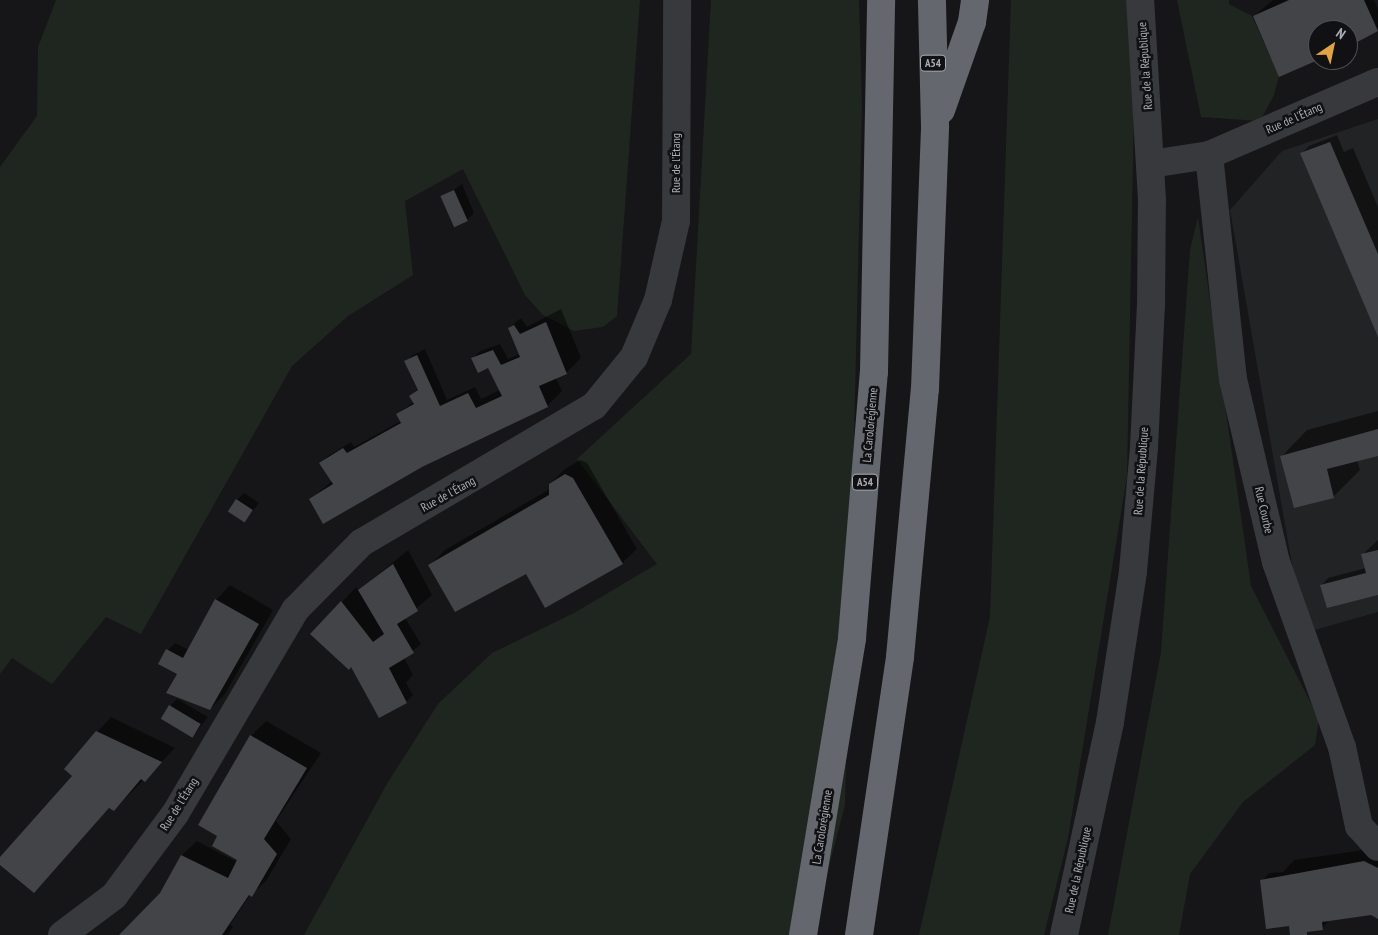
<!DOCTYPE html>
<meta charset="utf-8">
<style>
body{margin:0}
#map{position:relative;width:1378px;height:935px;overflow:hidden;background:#161618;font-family:"PT Sans Narrow",sans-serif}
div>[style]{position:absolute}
.built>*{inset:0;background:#222325}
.green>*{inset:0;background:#1f261f}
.shadow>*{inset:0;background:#0007}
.building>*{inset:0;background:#434448;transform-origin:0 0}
.minor>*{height:28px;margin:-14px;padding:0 14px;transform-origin:14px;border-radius:14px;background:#38393d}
.motorway>*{height:28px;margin:-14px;padding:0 14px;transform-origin:14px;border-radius:14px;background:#64676d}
span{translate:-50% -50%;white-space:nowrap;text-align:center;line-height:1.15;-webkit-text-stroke:5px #111113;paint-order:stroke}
.shield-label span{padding:1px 4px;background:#111113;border:1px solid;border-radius:4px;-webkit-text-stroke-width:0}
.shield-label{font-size:11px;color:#aaaeb7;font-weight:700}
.street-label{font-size:12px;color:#aaaeb7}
.north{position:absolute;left:1308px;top:20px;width:50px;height:50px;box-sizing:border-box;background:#111113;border:1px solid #4e5055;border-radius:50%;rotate:34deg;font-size:14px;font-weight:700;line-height:20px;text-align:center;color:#aaaeb7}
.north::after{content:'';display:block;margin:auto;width:18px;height:22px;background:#e1a346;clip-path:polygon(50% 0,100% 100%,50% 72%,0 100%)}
</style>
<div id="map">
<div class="built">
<i style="clip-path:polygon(1378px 119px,1378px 612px,1304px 633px,1230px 210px,1282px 151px)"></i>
</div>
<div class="green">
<i style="clip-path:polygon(56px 0,640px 0,617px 316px,603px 327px,574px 331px,543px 315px,525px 295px,463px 169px,405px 201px,413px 275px,348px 316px,292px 366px,141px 634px,106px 617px,52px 684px,12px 658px,0 674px,0 167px,37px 116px,38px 47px)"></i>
<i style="clip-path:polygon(711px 0,859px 0,862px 107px,845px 805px,811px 935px,304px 935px,388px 782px,438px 704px,492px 653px,574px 613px,657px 564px,577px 459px,691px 354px)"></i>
<i style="clip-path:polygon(1011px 0,1136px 0,1127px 476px,1068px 838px,1044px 935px,919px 935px,990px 617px)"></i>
<i style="clip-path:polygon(1177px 0,1229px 0,1229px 4px,1252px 16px,1279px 76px,1274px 95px,1260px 121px,1201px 117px)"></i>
<i style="clip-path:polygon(1198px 217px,1251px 586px,1319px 719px,1315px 745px,1243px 802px,1190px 874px,1179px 935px,1108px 935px,1161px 652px,1190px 250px)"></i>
</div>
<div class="shadow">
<i style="clip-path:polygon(1273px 0,1374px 0,1378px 9px,1378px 29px,1348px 45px,1348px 30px,1318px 30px,1318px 58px,1254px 16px)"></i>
<i style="clip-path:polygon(1337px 135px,1344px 152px,1353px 148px,1378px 207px,1378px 333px,1302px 153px,1309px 146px)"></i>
<i style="clip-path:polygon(462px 184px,474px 213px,467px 220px,442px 198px)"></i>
<i style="clip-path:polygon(561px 309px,581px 358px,566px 373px,556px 378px,562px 391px,547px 406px,310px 500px,332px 481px,321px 463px,328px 456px,351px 442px,354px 447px,401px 421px,397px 414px,414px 402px,411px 396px,419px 388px,405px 362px,413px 355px,425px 349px,447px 400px,475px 387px,481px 399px,500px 390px,489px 367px,473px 358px,480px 351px,500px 344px,508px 359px,520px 354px,509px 328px,521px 318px,527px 327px)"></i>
<i style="clip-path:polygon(1378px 411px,1378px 455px,1357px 460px,1360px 470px,1334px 496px,1281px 457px,1307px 430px)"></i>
<i style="clip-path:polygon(580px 460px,587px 463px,637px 549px,622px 563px,527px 572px,430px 565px,445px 550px,550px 489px,550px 484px,565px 469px)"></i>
<i style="clip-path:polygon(244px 493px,259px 503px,244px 521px,237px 500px)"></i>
<i style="clip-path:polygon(1378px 540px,1378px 594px,1321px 586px,1328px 578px,1366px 568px,1363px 554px)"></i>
<i style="clip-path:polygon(408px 550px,432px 595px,405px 618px,421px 644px,404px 658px,413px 675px,406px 683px,413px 695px,406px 702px,352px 666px,312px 634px,356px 587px,359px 591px)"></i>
<i style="clip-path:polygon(230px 585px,273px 610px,225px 694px,210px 709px,178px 673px,168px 650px,175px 643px,189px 650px,216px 600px)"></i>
<i style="clip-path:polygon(177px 699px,208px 717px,193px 736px,170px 706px)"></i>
<i style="clip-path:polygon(111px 717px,175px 748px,114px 810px,110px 807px,48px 877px,0 863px,0 859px,74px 776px,97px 732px)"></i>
<i style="clip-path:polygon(266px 721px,321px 753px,276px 821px,291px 839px,266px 881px,250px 895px,230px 925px,233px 926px,228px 935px,121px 935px,161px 894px,182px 855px,197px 841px,237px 862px,241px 854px,218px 837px,251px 736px)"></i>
<i style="clip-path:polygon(1378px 848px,1378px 917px,1371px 914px,1329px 920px,1322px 929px,1291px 935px,1290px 925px,1262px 881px,1269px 873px,1283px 872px,1294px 860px)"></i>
</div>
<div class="building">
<i style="clip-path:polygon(1289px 0,1364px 0,1378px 31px,1348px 47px,1348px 30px,1318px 30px,1318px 60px,1279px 77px,1253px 16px)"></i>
<i style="clip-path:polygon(1330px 142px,1378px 254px,1378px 337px,1300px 153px)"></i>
<i style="left:454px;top:190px;width:34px;height:15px;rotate:66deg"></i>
<i style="clip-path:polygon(546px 322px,567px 374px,539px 386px,548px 407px,422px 467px,323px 524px,309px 499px,333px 484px,319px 463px,343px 448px,347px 453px,401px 423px,396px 414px,414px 404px,409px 396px,418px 390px,404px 361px,417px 355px,440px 406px,468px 393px,476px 408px,502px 396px,488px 368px,478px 373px,471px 358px,493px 350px,501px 365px,520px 357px,508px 328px,514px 325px,520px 334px)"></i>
<i style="clip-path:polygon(1378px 429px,1378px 456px,1327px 469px,1334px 498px,1294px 508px,1280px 456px)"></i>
<i style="clip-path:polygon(565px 474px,573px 478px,623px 564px,545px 608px,526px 574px,455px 612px,428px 565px,549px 495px,549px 484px)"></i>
<i style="left:236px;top:499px;width:20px;height:15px;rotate:33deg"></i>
<i style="clip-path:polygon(1378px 550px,1378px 595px,1327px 608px,1320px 585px,1366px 573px,1361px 554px)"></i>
<i style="clip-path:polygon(393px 564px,418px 611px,397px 624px,414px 653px,389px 668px,407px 703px,379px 718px,351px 667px,349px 670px,310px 634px,341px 601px,373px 642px,384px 634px,358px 590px)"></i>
<i style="clip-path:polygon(215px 599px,259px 624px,210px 710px,166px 693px,177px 674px,158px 664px,166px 649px,183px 658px)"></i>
<i style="left:169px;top:705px;width:37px;height:16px;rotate:31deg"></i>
<i style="clip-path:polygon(96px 731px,162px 762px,145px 782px,141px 779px,114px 811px,109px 808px,34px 893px,0 865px,0 857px,72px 776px,64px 769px)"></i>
<i style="clip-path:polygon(250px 735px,307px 768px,264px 839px,277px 854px,252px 897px,249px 895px,222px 935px,119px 935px,160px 893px,181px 855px,228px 878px,237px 860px,212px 846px,217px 836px,198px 825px)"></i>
<i style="clip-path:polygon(1364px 861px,1378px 868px,1378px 919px,1371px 915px,1322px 922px,1323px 930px,1307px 932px,1307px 935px,1290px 935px,1289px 926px,1266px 929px,1260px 880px)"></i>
</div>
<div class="minor">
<i style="left:1209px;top:155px;width:225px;rotate:83.9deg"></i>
<i style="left:1233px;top:379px;width:188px;rotate:76.8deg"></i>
<i style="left:1276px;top:562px;width:196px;rotate:70.4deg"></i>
<i style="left:1342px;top:747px;width:81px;rotate:77.9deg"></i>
<i style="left:1359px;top:826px;width:28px;rotate:48deg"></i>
<i style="left:1151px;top:164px;width:59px;rotate:-8.8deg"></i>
<i style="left:1209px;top:155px;width:184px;rotate:-23.4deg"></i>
<i style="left:62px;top:935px;width:65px;rotate:-36.9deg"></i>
<i style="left:114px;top:896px;width:102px;rotate:-53.4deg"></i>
<i style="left:175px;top:814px;width:237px;rotate:-59.5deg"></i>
<i style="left:295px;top:610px;width:94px;rotate:-45.4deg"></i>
<i style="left:361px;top:543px;width:270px;rotate:-30.5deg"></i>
<i style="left:594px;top:406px;width:63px;rotate:-50.8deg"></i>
<i style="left:634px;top:357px;width:62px;rotate:-67.2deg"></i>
<i style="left:658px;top:300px;width:81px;rotate:-77.2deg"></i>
<i style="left:676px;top:221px;width:221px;rotate:-89.7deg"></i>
<i style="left:1064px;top:935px;width:218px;rotate:-77.8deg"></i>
<i style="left:1110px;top:722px;width:153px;rotate:-81.3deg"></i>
<i style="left:1133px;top:571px;width:124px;rotate:-84.9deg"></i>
<i style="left:1144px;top:447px;width:141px;rotate:-87.2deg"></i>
<i style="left:1151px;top:306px;width:106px;rotate:-89.5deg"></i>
<i style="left:1152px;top:200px;width:200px;rotate:-93.4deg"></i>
</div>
<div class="motorway">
<i style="left:941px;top:110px;width:93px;rotate:-70.6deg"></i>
<i style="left:972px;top:22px;width:22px;rotate:-82deg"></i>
<i style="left:803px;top:935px;width:301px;rotate:-80.6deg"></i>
<i style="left:852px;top:638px;width:267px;rotate:-85.3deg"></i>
<i style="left:874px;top:372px;width:372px;rotate:-88.9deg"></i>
<i style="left:859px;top:935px;width:281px;rotate:-81.6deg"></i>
<i style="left:900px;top:657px;width:269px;rotate:-84.7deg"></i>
<i style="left:925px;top:389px;width:263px;rotate:-87.8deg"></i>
<i style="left:935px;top:126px;width:126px;rotate:-91.4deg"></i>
</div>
<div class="shield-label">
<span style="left:933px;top:63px">A54</span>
<span style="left:865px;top:482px">A54</span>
</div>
<div class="street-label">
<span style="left:1145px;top:66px;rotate:-94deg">Rue de la République</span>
<span style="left:1294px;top:118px;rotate:-24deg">Rue de l'Étang</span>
<span style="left:676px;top:163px;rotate:-90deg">Rue de l'Étang</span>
<span style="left:870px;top:425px;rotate:-85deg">La Carolorégienne</span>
<span style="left:1141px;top:471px;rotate:-86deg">Rue de la République</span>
<span style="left:448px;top:494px;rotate:-29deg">Rue de l'Étang</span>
<span style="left:1264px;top:510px;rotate:77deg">Rue Courbe</span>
<span style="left:179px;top:804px;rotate:-58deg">Rue de l'Étang</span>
<span style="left:822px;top:827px;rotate:-81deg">La Carolorégienne</span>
<span style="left:1078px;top:870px;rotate:-78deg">Rue de la République</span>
</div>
<div class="north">N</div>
</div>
